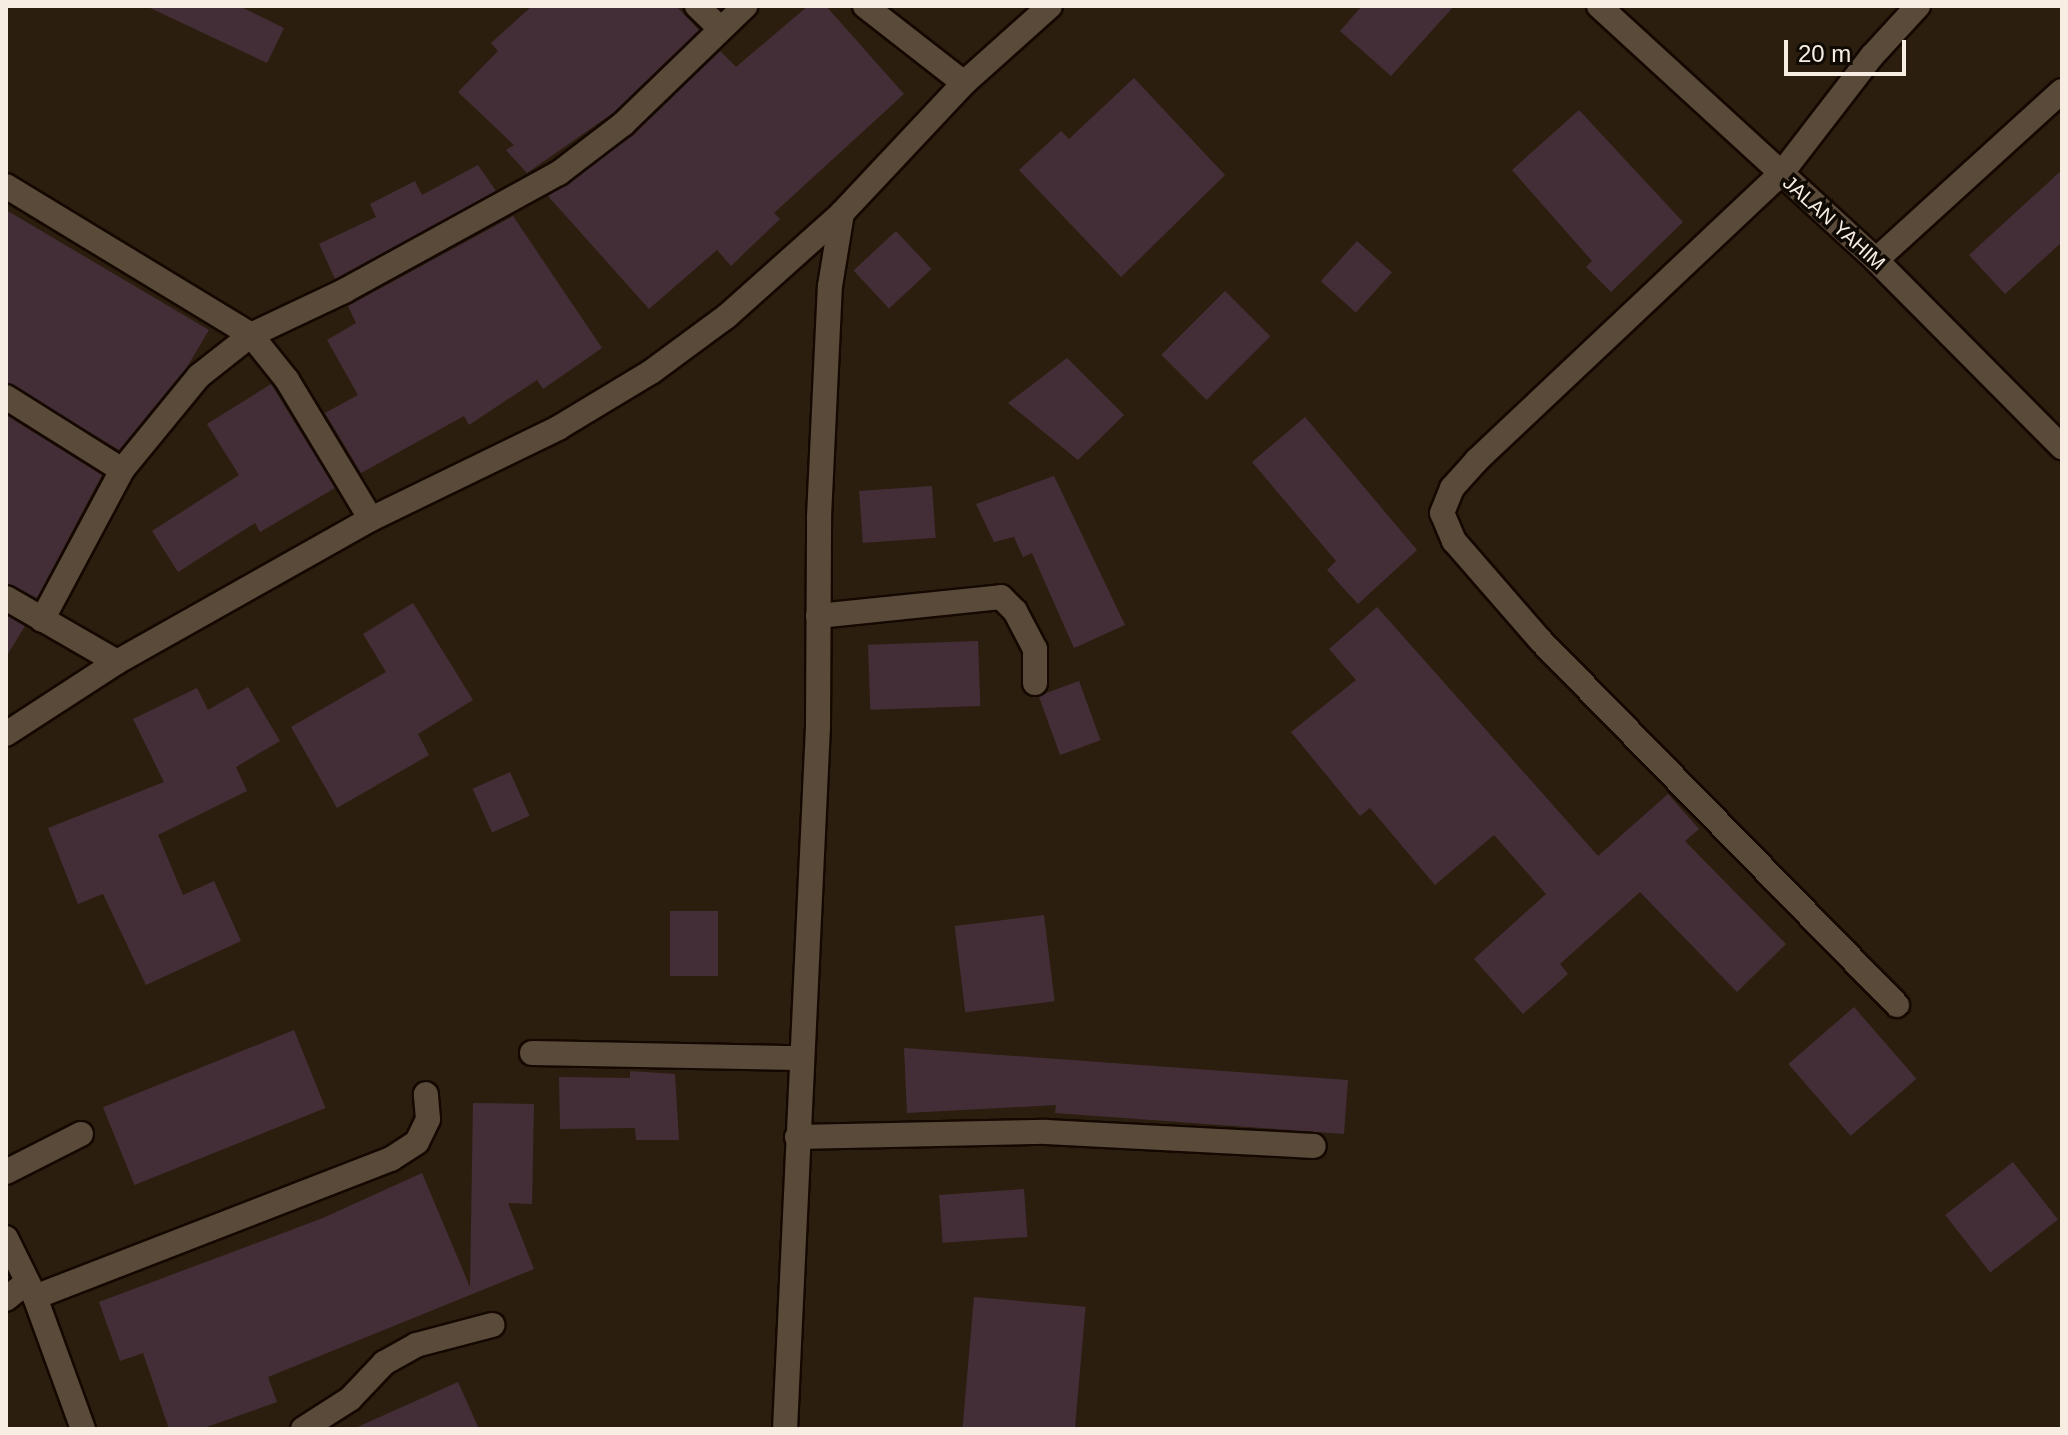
<!DOCTYPE html>
<style>
body{margin:0}
#map{position:relative;width:2068px;height:1435px;overflow:hidden;background:#2c1e0e;font-family:Helvetica,sans-serif}
div>[style]{position:absolute}
.building>*{inset:0;background:#432e38;transform-origin:0 0}
.roads{filter:drop-shadow(2px 0 #140800) drop-shadow(-2px 0 #140800) drop-shadow(0 2px #140800) drop-shadow(0 -2px #140800)}
.minor>*{height:24px;margin:-12px;padding:0 12px;transform-origin:12px;border-radius:12px;background:#5a4a39}
span{translate:-50% -50%;white-space:nowrap;text-align:center;line-height:1.15;-webkit-text-stroke:7px #100a04;paint-order:stroke}
.street-label{font-size:20px;color:#f7ede3}
.frame{position:absolute;inset:0;border:8px solid #f7ede3;pointer-events:none}
.scale{position:absolute;left:1784px;top:40px;width:122px;height:36px;box-sizing:border-box;border:4px solid #f7ede3;border-top:0;padding-left:10px;font-size:24px;line-height:28px;white-space:nowrap;color:#f7ede3;-webkit-text-stroke:6px #100a04;paint-order:stroke}
</style>
<div id="map">
<div class="building">
<i style="clip-path:polygon(146px 6px,239px 6px,284px 28px,267px 63px)"></i>
<i style="clip-path:polygon(532px 6px,676px 6px,699px 30px,613px 113px,527px 173px,506px 150px,514px 145px,458px 92px,498px 51px,491px 43px)"></i>
<i style="clip-path:polygon(808px 6px,826px 6px,904px 94px,774px 213px,780px 219px,731px 266px,717px 250px,649px 309px,548px 196px,632px 136px,720px 51px,736px 67px)"></i>
<i style="clip-path:polygon(1362px 6px,1454px 6px,1391px 76px,1340px 31px)"></i>
<i style="clip-path:polygon(1134px 78px,1225px 175px,1121px 277px,1019px 170px,1061px 131px,1069px 139px)"></i>
<i style="clip-path:polygon(1579px 110px,1683px 222px,1611px 292px,1586px 267px,1592px 261px,1512px 170px)"></i>
<i style="clip-path:polygon(478px 165px,496px 191px,335px 279px,319px 244px,376px 217px,370px 204px,415px 181px,422px 195px)"></i>
<i style="clip-path:polygon(2062px 170px,2062px 242px,2005px 294px,1969px 255px)"></i>
<i style="clip-path:polygon(6px 210px,209px 330px,187px 367px,119px 450px,6px 382px)"></i>
<i style="clip-path:polygon(513px 216px,602px 348px,543px 389px,537px 380px,469px 425px,464px 416px,361px 473px,325px 413px,358px 395px,327px 340px,356px 323px,348px 306px)"></i>
<i style="left:896px;top:231px;width:52px;height:58px;rotate:47deg"></i>
<i style="left:1357px;top:241px;width:47px;height:54px;rotate:42deg"></i>
<i style="left:1225px;top:291px;width:64px;height:90px;rotate:45deg"></i>
<i style="clip-path:polygon(1067px 358px,1124px 415px,1078px 460px,1008px 403px)"></i>
<i style="clip-path:polygon(271px 384px,335px 488px,260px 532px,255px 523px,178px 572px,152px 531px,239px 475px,207px 424px)"></i>
<i style="clip-path:polygon(6px 415px,102px 475px,37px 598px,6px 583px)"></i>
<i style="clip-path:polygon(1305px 417px,1417px 550px,1358px 604px,1327px 570px,1336px 561px,1252px 462px)"></i>
<i style="clip-path:polygon(1054px 476px,1125px 625px,1074px 648px,1032px 553px,1023px 557px,1014px 537px,994px 542px,976px 504px)"></i>
<i style="left:932px;top:486px;width:52px;height:73px;rotate:86deg"></i>
<i style="clip-path:polygon(413px 603px,473px 700px,418px 734px,429px 755px,337px 808px,291px 727px,386px 672px,363px 634px)"></i>
<i style="clip-path:polygon(1377px 607px,1598px 856px,1668px 794px,1699px 829px,1685px 841px,1786px 944px,1737px 992px,1640px 892px,1560px 964px,1568px 974px,1523px 1014px,1474px 959px,1546px 894px,1494px 835px,1435px 885px,1370px 808px,1360px 816px,1291px 732px,1356px 680px,1329px 649px)"></i>
<i style="clip-path:polygon(6px 615px,25px 626px,6px 657px)"></i>
<i style="left:978px;top:641px;width:65px;height:110px;rotate:88deg"></i>
<i style="left:1079px;top:681px;width:63px;height:43px;rotate:70deg"></i>
<i style="clip-path:polygon(248px 687px,280px 741px,236px 767px,247px 791px,158px 835px,183px 895px,214px 881px,241px 941px,146px 985px,103px 894px,78px 904px,48px 828px,164px 782px,133px 719px,197px 688px,208px 710px)"></i>
<i style="left:510px;top:772px;width:48px;height:41px;rotate:66deg"></i>
<i style="left:718px;top:911px;width:65px;height:48px;rotate:90deg"></i>
<i style="left:1044px;top:915px;width:87px;height:90px;rotate:83deg"></i>
<i style="left:1854px;top:1007px;width:95px;height:87px;rotate:49deg"></i>
<i style="left:294px;top:1030px;width:84px;height:206px;rotate:68deg"></i>
<i style="clip-path:polygon(904px 1048px,1348px 1080px,1344px 1134px,1055px 1113px,1056px 1105px,907px 1113px)"></i>
<i style="clip-path:polygon(630px 1071px,675px 1074px,679px 1140px,636px 1140px,635px 1128px,560px 1129px,559px 1077px,630px 1078px)"></i>
<i style="clip-path:polygon(473px 1103px,534px 1104px,532px 1204px,508px 1203px,534px 1269px,268px 1377px,277px 1402px,201px 1429px,169px 1429px,143px 1353px,120px 1361px,99px 1302px,323px 1218px,422px 1173px,470px 1287px)"></i>
<i style="left:2013px;top:1162px;width:73px;height:86px;rotate:52deg"></i>
<i style="left:1024px;top:1189px;width:48px;height:85px;rotate:86deg"></i>
<i style="left:974px;top:1297px;width:112px;height:132px;rotate:5deg"></i>
<i style="clip-path:polygon(458px 1382px,479px 1429px,353px 1429px)"></i>
</div>
<div class="roads">
<div class="minor">
<i style="left:697px;top:6px;width:32px;rotate:44deg"></i>
<i style="left:865px;top:6px;width:125px;rotate:37.9deg"></i>
<i style="left:1599px;top:6px;width:376px;rotate:42.5deg"></i>
<i style="left:1876px;top:260px;width:264px;rotate:45.2deg"></i>
<i style="left:6px;top:186px;width:287px;rotate:31.3deg"></i>
<i style="left:251px;top:335px;width:58px;rotate:51.3deg"></i>
<i style="left:287px;top:380px;width:162px;rotate:58.9deg"></i>
<i style="left:1876px;top:260px;width:251px;rotate:-42.3deg"></i>
<i style="left:6px;top:397px;width:137px;rotate:32.2deg"></i>
<i style="left:6px;top:598px;width:128px;rotate:30deg"></i>
<i style="left:818px;top:616px;width:184px;rotate:-5.9deg"></i>
<i style="left:1001px;top:597px;width:20px;rotate:45deg"></i>
<i style="left:1015px;top:611px;width:43px;rotate:62.2deg"></i>
<i style="left:1035px;top:649px;width:34px;rotate:90deg"></i>
<i style="left:42px;top:620px;width:170px;rotate:-61.9deg"></i>
<i style="left:122px;top:470px;width:122px;rotate:-50.7deg"></i>
<i style="left:199px;top:376px;width:66px;rotate:-38.3deg"></i>
<i style="left:251px;top:335px;width:103px;rotate:-25.3deg"></i>
<i style="left:344px;top:291px;width:245px;rotate:-28.8deg"></i>
<i style="left:559px;top:173px;width:81px;rotate:-37.4deg"></i>
<i style="left:623px;top:124px;width:170px;rotate:-44deg"></i>
<i style="left:6px;top:734px;width:132px;rotate:-33deg"></i>
<i style="left:117px;top:662px;width:291px;rotate:-29.4deg"></i>
<i style="left:371px;top:519px;width:208px;rotate:-25.9deg"></i>
<i style="left:558px;top:428px;width:109px;rotate:-31.1deg"></i>
<i style="left:651px;top:372px;width:94px;rotate:-36.4deg"></i>
<i style="left:727px;top:316px;width:154px;rotate:-41.8deg"></i>
<i style="left:842px;top:213px;width:178px;rotate:-46.8deg"></i>
<i style="left:964px;top:83px;width:115px;rotate:-41.8deg"></i>
<i style="left:1897px;top:1005px;width:509px;rotate:-134.36deg"></i>
<i style="left:1541px;top:641px;width:133px;rotate:-131deg"></i>
<i style="left:1454px;top:541px;width:30px;rotate:-113deg"></i>
<i style="left:1442px;top:513px;width:27px;rotate:-68deg"></i>
<i style="left:1452px;top:488px;width:38px;rotate:-48deg"></i>
<i style="left:1477px;top:460px;width:417px;rotate:-43.3deg"></i>
<i style="left:1781px;top:174px;width:149px;rotate:-52.4deg"></i>
<i style="left:1872px;top:56px;width:68px;rotate:-47.4deg"></i>
<i style="left:532px;top:1053px;width:268px;rotate:1.1deg"></i>
<i style="left:797px;top:1137px;width:249px;rotate:-1.2deg"></i>
<i style="left:1046px;top:1132px;width:268px;rotate:3deg"></i>
<i style="left:6px;top:1172px;width:84px;rotate:-26.9deg"></i>
<i style="left:6px;top:1238px;width:66px;rotate:63.8deg"></i>
<i style="left:35px;top:1297px;width:140px;rotate:70deg"></i>
<i style="left:35px;top:1297px;width:382px;rotate:-21.2deg"></i>
<i style="left:391px;top:1159px;width:31px;rotate:-33deg"></i>
<i style="left:417px;top:1142px;width:25px;rotate:-64deg"></i>
<i style="left:428px;top:1119px;width:25px;rotate:-95deg"></i>
<i style="left:6px;top:1299px;width:27px;rotate:-39deg"></i>
<i style="left:303px;top:1429px;width:56px;rotate:-32.6deg"></i>
<i style="left:350px;top:1399px;width:50px;rotate:-46.6deg"></i>
<i style="left:384px;top:1363px;width:37px;rotate:-29deg"></i>
<i style="left:416px;top:1345px;width:79px;rotate:-14.7deg"></i>
<i style="left:785px;top:1429px;width:703px;rotate:-87.31deg"></i>
<i style="left:818px;top:727px;width:210px;rotate:-89.7deg"></i>
<i style="left:819px;top:517px;width:231px;rotate:-87.3deg"></i>
<i style="left:830px;top:286px;width:74px;rotate:-80.7deg"></i>
</div>
</div>
<div class="street-label">
<span style="left:1834px;top:223px;rotate:42deg">JALAN YAHIM</span>
</div>
<div class="frame"></div>
<div class="scale">20 m</div>
</div>
